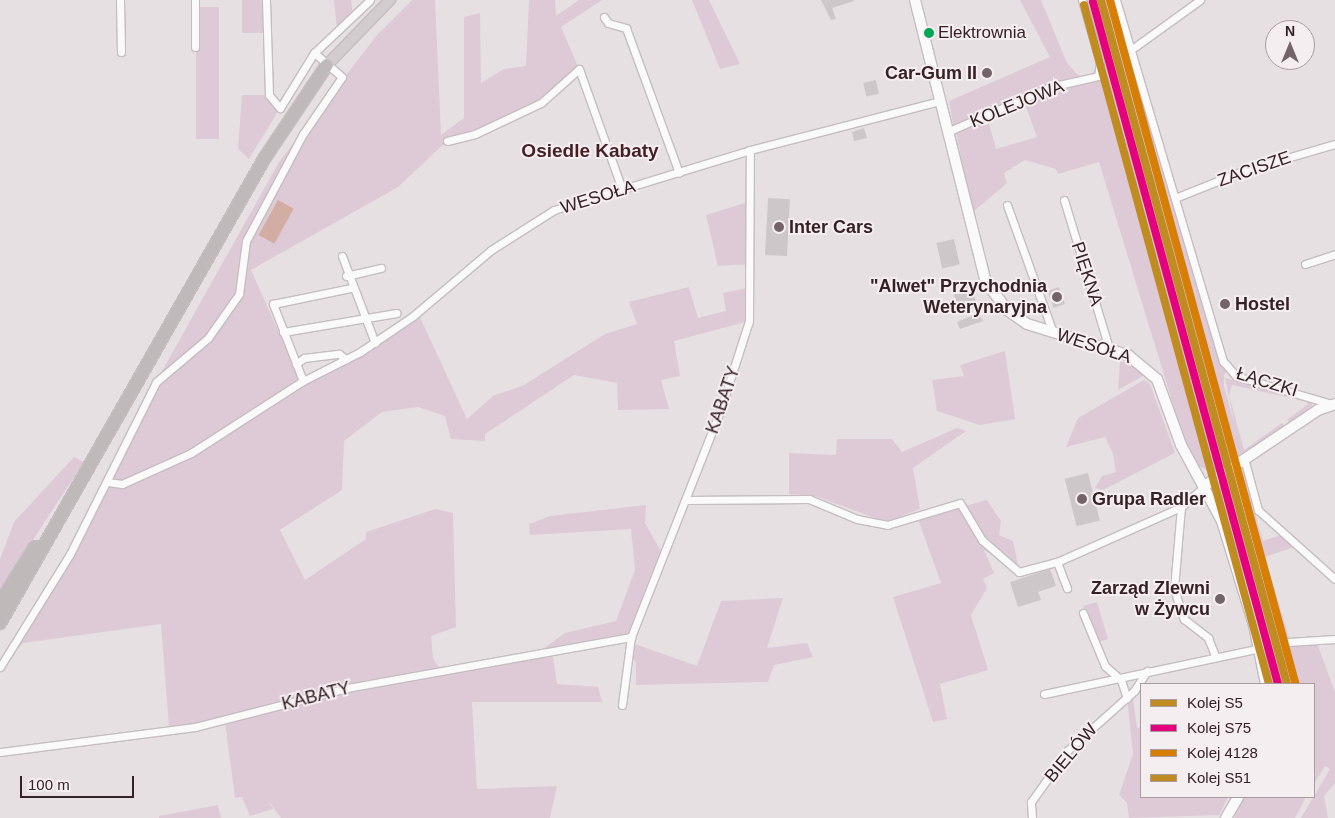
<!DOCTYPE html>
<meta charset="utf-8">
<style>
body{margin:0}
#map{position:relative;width:1335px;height:818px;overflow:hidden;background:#e6e0e3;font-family:Arial,sans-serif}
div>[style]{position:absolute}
.green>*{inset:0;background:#decad7;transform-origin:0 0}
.water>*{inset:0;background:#d2ada4;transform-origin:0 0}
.building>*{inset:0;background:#cdc7c9;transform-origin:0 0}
.roads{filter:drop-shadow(1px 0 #c5bdc0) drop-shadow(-1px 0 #c5bdc0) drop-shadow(0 1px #c5bdc0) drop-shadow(0 -1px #c5bdc0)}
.street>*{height:7px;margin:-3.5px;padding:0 3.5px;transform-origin:3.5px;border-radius:3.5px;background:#fbfafb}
.secondary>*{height:10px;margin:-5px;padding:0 5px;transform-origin:5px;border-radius:5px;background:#fbfafb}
.primary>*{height:10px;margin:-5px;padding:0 5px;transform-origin:5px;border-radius:5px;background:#d3ccce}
.highway>*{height:12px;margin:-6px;padding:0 6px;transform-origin:6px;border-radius:6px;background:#c0b9ba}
.rail-1>*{height:8px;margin:-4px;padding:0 4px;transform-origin:4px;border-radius:4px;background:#c08b21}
.rail-2>*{height:8px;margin:-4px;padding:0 4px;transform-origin:4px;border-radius:4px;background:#e5007d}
.rail-3>*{height:8px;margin:-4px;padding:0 4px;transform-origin:4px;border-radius:4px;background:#d77e07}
.rail-4>*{height:8px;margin:-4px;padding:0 4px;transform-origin:4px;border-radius:4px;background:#c08b21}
.dots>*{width:14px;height:14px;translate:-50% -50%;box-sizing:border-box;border:2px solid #f5eef1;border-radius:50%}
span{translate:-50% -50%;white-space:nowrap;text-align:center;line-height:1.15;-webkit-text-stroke:4px #f5eef1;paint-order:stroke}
.bus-label{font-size:17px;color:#362125}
.left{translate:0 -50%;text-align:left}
.poi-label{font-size:18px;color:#362125;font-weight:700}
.right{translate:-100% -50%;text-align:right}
.street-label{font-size:18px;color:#362125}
.neighbourhood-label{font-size:19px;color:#461f26;font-weight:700}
.legend{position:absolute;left:1140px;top:683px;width:175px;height:115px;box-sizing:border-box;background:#f5eef1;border:1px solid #a99c9f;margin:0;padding:6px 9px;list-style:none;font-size:15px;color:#362125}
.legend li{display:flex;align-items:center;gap:10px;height:25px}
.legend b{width:25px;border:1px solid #a99c9f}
.north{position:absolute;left:1265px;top:20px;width:50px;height:50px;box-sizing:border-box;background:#f5eef1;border:1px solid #a99c9f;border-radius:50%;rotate:0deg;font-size:14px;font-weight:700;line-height:20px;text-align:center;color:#362125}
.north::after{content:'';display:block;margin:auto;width:18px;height:22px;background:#746468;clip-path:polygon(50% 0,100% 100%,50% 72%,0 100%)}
.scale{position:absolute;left:20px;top:776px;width:114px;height:22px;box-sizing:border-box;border:2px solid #362125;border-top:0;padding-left:6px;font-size:15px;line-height:18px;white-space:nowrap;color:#362125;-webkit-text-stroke:4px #f5eef1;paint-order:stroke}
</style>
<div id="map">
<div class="green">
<i style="left:242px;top:0;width:24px;height:33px"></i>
<i style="clip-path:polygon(334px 0,351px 0,353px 15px,337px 29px)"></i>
<i style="clip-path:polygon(412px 0,435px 0,441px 135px,464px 118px,464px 17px,480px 13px,481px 83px,504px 69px,526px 66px,529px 0,555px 0,556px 16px,579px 0,602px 0,561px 27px,579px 69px,541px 103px,475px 134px,447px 141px,398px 187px,251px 270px,301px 382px,419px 315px,467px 419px,493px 396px,524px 385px,605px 334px,637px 324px,629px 302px,689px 287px,698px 318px,726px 311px,723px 293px,752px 287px,749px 321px,674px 341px,680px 376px,661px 380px,669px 409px,618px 410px,617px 383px,574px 375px,485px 434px,485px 441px,451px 439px,445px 416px,418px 407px,382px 412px,344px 441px,342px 490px,280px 530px,305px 580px,366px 539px,366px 532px,435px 509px,453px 513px,456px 627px,431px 636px,433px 658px,441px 671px,536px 654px,565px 633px,616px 621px,635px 570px,631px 529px,530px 535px,529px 524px,550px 516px,646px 505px,645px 523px,662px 553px,631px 637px,538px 654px,553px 657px,557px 684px,598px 687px,602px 702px,472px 702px,477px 789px,557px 786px,550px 818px,281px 818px,267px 799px,273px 809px,250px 816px,242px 797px,235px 798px,225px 722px,169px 727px,161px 624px,23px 643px,13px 654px,9px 652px,70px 554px,156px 382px,279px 162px,377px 35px)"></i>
<i style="clip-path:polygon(692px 0,709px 0,740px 64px,720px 69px)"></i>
<i style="clip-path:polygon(1020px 0,1041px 0,1067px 63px,1080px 77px,1093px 73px,1096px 64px,1080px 0,1116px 0,1227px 369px,1224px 376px,1224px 386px,1235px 426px,1225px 378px,1312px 400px,1312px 406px,1289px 423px,1287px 420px,1308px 404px,1306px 401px,1232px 385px,1229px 395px,1244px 450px,1282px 423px,1285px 426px,1217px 474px,1191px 463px,1099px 162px,1058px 174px,1056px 169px,1025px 160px,1004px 173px,1007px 183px,973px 212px,956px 133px,988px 120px,996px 149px,1037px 137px,1024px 101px,954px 129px,949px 101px,1050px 57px)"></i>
<i style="left:196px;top:7px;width:23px;height:132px"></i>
<i style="clip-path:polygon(242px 95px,269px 95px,280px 108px,249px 159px,238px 149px)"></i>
<i style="clip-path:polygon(748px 202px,751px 264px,718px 266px,706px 215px)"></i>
<i style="clip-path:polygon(1005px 351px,1015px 419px,980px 425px,937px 411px,932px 380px,964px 376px,960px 365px)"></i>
<i style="clip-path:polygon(1120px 361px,1131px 364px,1145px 375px,1118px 390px)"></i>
<i style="clip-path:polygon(1144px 380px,1150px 384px,1175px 453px,1103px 490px,1095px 488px,1102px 476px,1116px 472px,1113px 454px,1105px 437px,1066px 447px,1078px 418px)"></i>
<i style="clip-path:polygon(957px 428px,966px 431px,913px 468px,920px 509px,886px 522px,815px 496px,789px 494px,789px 453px,836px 455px,837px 439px,892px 439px,902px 452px)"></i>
<i style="clip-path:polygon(74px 457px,84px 462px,0 590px,0 559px,14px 522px)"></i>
<i style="clip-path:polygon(1243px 471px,1263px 541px,1281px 535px,1294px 547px,1265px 557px,1289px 637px,1287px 646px,1317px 643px,1335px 692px,1335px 783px,1324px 796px,1328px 818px,1301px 818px,1330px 769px,1325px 766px,1314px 784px,1314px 684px,1290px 684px,1236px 477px,1243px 474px,1236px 472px)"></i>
<i style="clip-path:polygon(1229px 474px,1274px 630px,1286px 684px,1271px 684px,1252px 591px,1219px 491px,1221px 480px)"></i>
<i style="clip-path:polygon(987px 500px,1001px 521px,999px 535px,1013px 541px,1019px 569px,984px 550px,994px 573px,983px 579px,987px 588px,971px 615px,988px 670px,940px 684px,947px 719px,933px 722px,893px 597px,941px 583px,918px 519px)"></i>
<i style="clip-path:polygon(783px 598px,767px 648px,807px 643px,813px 657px,774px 665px,768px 682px,636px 685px,636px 663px,631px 655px,635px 644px,697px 666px,721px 601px)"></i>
<i style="clip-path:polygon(1097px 602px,1108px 639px,1099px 642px,1083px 606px)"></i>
<i style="clip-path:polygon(1127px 698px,1133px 699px,1137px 728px,1141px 727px,1141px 797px,1228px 797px,1219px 815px,1129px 818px,1127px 803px,1119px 795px,1133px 754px)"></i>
<i style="clip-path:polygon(1243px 797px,1306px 797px,1295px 818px,1234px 818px)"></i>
<i style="clip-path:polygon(218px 805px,221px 818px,159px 818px,159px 816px)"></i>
</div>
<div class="water">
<i style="left:278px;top:200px;width:18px;height:40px;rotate:29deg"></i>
</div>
<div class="building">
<i style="clip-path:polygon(821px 0,853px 0,854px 1px,832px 8px,836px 19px,831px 20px)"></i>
<i style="left:876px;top:80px;width:14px;height:13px;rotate:78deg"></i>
<i style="clip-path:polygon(864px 128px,867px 138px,854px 141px,852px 132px)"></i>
<i style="left:768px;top:198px;width:22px;height:57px;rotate:3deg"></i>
<i style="left:954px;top:239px;width:26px;height:18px;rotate:77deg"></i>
<i style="left:971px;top:285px;width:18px;height:19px;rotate:74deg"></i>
<i style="left:1059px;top:287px;width:18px;height:12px;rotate:71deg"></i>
<i style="clip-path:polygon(978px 313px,983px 321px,960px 329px,957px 322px)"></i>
<i style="left:1088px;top:473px;width:49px;height:24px;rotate:76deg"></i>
<i style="clip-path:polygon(1050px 569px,1056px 586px,1038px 592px,1041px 600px,1018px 607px,1010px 582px)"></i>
</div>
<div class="roads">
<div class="street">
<i style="left:120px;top:0;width:52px;rotate:88.9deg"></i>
<i style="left:266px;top:0;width:95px;rotate:88.2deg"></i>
<i style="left:269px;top:95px;width:17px;rotate:50deg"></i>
<i style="left:280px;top:108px;width:65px;rotate:-58.3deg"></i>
<i style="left:314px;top:53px;width:77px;rotate:-43.4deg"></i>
<i style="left:1116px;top:0;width:377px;rotate:73.5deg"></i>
<i style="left:1223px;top:361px;width:20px;rotate:49deg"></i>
<i style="left:1236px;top:376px;width:99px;rotate:16.4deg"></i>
<i style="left:604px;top:17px;width:7px;rotate:56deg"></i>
<i style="left:608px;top:23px;width:19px;rotate:16deg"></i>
<i style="left:626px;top:28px;width:154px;rotate:69.9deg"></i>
<i style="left:195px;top:47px;width:47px;rotate:-90deg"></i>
<i style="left:1132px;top:49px;width:84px;rotate:-35.8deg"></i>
<i style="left:947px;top:132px;width:112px;rotate:-23.6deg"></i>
<i style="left:1050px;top:87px;width:49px;rotate:-12.9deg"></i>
<i style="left:1098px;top:76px;width:13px;rotate:-81deg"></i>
<i style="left:1100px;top:63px;width:66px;rotate:-105.9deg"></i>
<i style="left:447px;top:141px;width:29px;rotate:-14deg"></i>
<i style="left:475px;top:134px;width:73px;rotate:-25.2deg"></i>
<i style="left:541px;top:103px;width:51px;rotate:-41.8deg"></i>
<i style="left:579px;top:69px;width:127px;rotate:70.3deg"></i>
<i style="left:1175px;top:198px;width:72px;rotate:-21.9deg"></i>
<i style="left:1242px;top:171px;width:97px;rotate:-16.2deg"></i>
<i style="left:1064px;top:200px;width:155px;rotate:73.1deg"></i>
<i style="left:1007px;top:205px;width:136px;rotate:70.2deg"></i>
<i style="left:342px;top:256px;width:93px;rotate:69.2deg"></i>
<i style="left:1305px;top:264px;width:32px;rotate:-18deg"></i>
<i style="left:346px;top:276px;width:36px;rotate:-13deg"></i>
<i style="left:283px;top:332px;width:115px;rotate:-9.5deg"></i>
<i style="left:296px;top:364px;width:10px;rotate:-37deg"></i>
<i style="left:304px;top:358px;width:35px;rotate:-7deg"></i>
<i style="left:339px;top:354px;width:9px;rotate:36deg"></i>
<i style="left:303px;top:381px;width:83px;rotate:-111.3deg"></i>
<i style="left:273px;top:304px;width:80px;rotate:-11.6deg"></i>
<i style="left:1245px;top:462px;width:50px;rotate:74.8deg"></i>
<i style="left:1258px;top:510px;width:103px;rotate:41.9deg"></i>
<i style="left:108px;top:482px;width:14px;rotate:8deg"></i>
<i style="left:122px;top:484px;width:76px;rotate:-24.2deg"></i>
<i style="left:191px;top:453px;width:131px;rotate:-32.8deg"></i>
<i style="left:301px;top:382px;width:66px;rotate:-27deg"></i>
<i style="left:360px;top:352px;width:64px;rotate:-34.2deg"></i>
<i style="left:413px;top:316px;width:102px;rotate:-40.2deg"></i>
<i style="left:491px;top:250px;width:75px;rotate:-32.4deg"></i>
<i style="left:554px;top:210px;width:205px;rotate:-17deg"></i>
<i style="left:750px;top:150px;width:196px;rotate:-14.5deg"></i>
<i style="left:686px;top:500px;width:123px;rotate:-0.5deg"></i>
<i style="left:809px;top:499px;width:52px;rotate:22.6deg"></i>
<i style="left:857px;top:519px;width:31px;rotate:11deg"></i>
<i style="left:887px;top:525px;width:76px;rotate:-16.8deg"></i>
<i style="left:960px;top:503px;width:43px;rotate:59.3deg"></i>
<i style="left:982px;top:540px;width:49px;rotate:40.9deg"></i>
<i style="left:1019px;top:572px;width:39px;rotate:-15deg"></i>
<i style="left:1057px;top:562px;width:136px;rotate:-23.9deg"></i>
<i style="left:1181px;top:507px;width:32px;rotate:-41deg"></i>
<i style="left:1181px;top:507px;width:82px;rotate:94.9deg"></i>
<i style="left:1174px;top:589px;width:32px;rotate:72deg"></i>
<i style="left:1184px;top:619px;width:31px;rotate:38deg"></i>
<i style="left:1208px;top:638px;width:18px;rotate:68deg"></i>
<i style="left:1057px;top:562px;width:28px;rotate:69deg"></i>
<i style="left:1083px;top:613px;width:57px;rotate:67.5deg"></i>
<i style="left:1105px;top:666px;width:21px;rotate:41deg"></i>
<i style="left:1121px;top:680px;width:19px;rotate:72deg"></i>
<i style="left:1288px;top:642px;width:47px;rotate:-3.7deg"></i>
<i style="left:0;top:667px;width:133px;rotate:-58.2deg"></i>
<i style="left:70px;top:554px;width:192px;rotate:-63.4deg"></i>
<i style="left:156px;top:382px;width:68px;rotate:-40.2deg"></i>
<i style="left:208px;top:338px;width:54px;rotate:-54.8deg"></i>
<i style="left:239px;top:294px;width:53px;rotate:-82.5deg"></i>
<i style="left:246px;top:241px;width:121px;rotate:-62deg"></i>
<i style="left:303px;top:134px;width:69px;rotate:-55.6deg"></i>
<i style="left:342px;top:77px;width:37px;rotate:-139deg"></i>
<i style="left:1044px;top:694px;width:221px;rotate:-12deg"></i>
<i style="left:622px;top:705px;width:69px;rotate:-82.5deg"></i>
<i style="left:631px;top:637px;width:246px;rotate:-68.5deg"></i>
<i style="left:721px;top:408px;width:91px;rotate:-72.2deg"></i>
<i style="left:749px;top:321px;width:171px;rotate:-89.7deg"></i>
<i style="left:0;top:752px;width:197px;rotate:-7.3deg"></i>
<i style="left:195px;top:727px;width:157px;rotate:-14.4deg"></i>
<i style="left:347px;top:688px;width:289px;rotate:-10.2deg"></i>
<i style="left:1032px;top:818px;width:16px;rotate:-94deg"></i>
<i style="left:1031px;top:802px;width:64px;rotate:-54.6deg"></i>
<i style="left:1068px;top:750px;width:89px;rotate:-41.8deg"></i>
<i style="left:1134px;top:691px;width:24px;rotate:-57deg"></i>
</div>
<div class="secondary">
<i style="left:915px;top:0;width:291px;rotate:75.9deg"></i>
<i style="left:986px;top:282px;width:35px;rotate:53deg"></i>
<i style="left:1007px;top:310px;width:24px;rotate:35deg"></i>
<i style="left:1027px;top:324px;width:106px;rotate:17.1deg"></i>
<i style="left:1128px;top:355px;width:38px;rotate:40deg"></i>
<i style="left:1157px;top:379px;width:70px;rotate:70deg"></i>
<i style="left:1181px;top:445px;width:86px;rotate:61.7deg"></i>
<i style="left:1222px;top:521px;width:109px;rotate:72.9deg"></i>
<i style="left:1254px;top:625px;width:60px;rotate:78.5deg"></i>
<i style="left:1206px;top:485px;width:135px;rotate:-33.8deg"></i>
<i style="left:1318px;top:410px;width:18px;rotate:-19deg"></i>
<i style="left:1226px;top:818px;width:24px;rotate:-60deg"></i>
</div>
<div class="primary">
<i style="left:327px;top:65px;width:91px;rotate:-45.9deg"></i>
</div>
<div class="highway">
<i style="left:0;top:603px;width:66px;rotate:-58deg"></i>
<i style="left:0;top:623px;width:534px;rotate:-60.36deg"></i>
<i style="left:264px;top:159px;width:113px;rotate:-56.2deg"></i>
</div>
</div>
<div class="rail-1">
<i style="left:1101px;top:0;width:709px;rotate:74.79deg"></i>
</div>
<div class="rail-2">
<i style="left:1093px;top:2px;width:707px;rotate:74.82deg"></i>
</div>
<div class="rail-3">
<i style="left:1110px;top:0;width:707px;rotate:74.82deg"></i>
</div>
<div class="rail-4">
<i style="left:1084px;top:5px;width:704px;rotate:74.76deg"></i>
</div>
<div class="dots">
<i style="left:929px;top:33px;background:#00a651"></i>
<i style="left:987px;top:73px;background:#746468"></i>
<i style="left:779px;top:227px;background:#746468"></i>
<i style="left:1057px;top:297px;background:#746468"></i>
<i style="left:1225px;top:304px;background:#746468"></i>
<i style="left:1082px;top:499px;background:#746468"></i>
<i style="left:1220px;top:599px;background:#746468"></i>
</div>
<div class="bus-label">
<span class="left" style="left:938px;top:33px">Elektrownia</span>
</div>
<div class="poi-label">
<span class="right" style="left:977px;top:73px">Car-Gum II</span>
<span class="left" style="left:789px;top:227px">Inter Cars</span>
<span class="right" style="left:1047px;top:297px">"Alwet" Przychodnia<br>Weterynaryjna</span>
<span class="left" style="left:1235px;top:304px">Hostel</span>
<span class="left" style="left:1092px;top:499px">Grupa Radler</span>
<span class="right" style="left:1210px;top:599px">Zarząd Zlewni<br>w Żywcu</span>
</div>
<div class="street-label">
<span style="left:1017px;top:104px;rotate:-22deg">KOLEJOWA</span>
<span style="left:1254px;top:169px;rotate:-19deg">ZACISZE</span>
<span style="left:598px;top:197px;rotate:-17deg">WESOŁA</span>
<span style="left:1087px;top:274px;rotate:72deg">PIĘKNA</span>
<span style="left:1094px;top:346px;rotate:18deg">WESOŁA</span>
<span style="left:1267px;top:382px;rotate:17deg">ŁĄCZKI</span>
<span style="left:723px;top:400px;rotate:-71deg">KABATY</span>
<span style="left:316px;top:696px;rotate:-14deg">KABATY</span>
<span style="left:1071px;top:753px;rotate:-50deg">BIELÓW</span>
</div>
<div class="neighbourhood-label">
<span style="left:590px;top:151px">Osiedle Kabaty</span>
</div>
<ul class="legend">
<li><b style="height:6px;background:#c08b21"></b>Kolej S5</li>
<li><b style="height:6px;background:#e5007d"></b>Kolej S75</li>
<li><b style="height:6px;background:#d77e07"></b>Kolej 4128</li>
<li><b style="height:6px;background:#c08b21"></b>Kolej S51</li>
</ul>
<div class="north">N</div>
<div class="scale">100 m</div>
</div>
